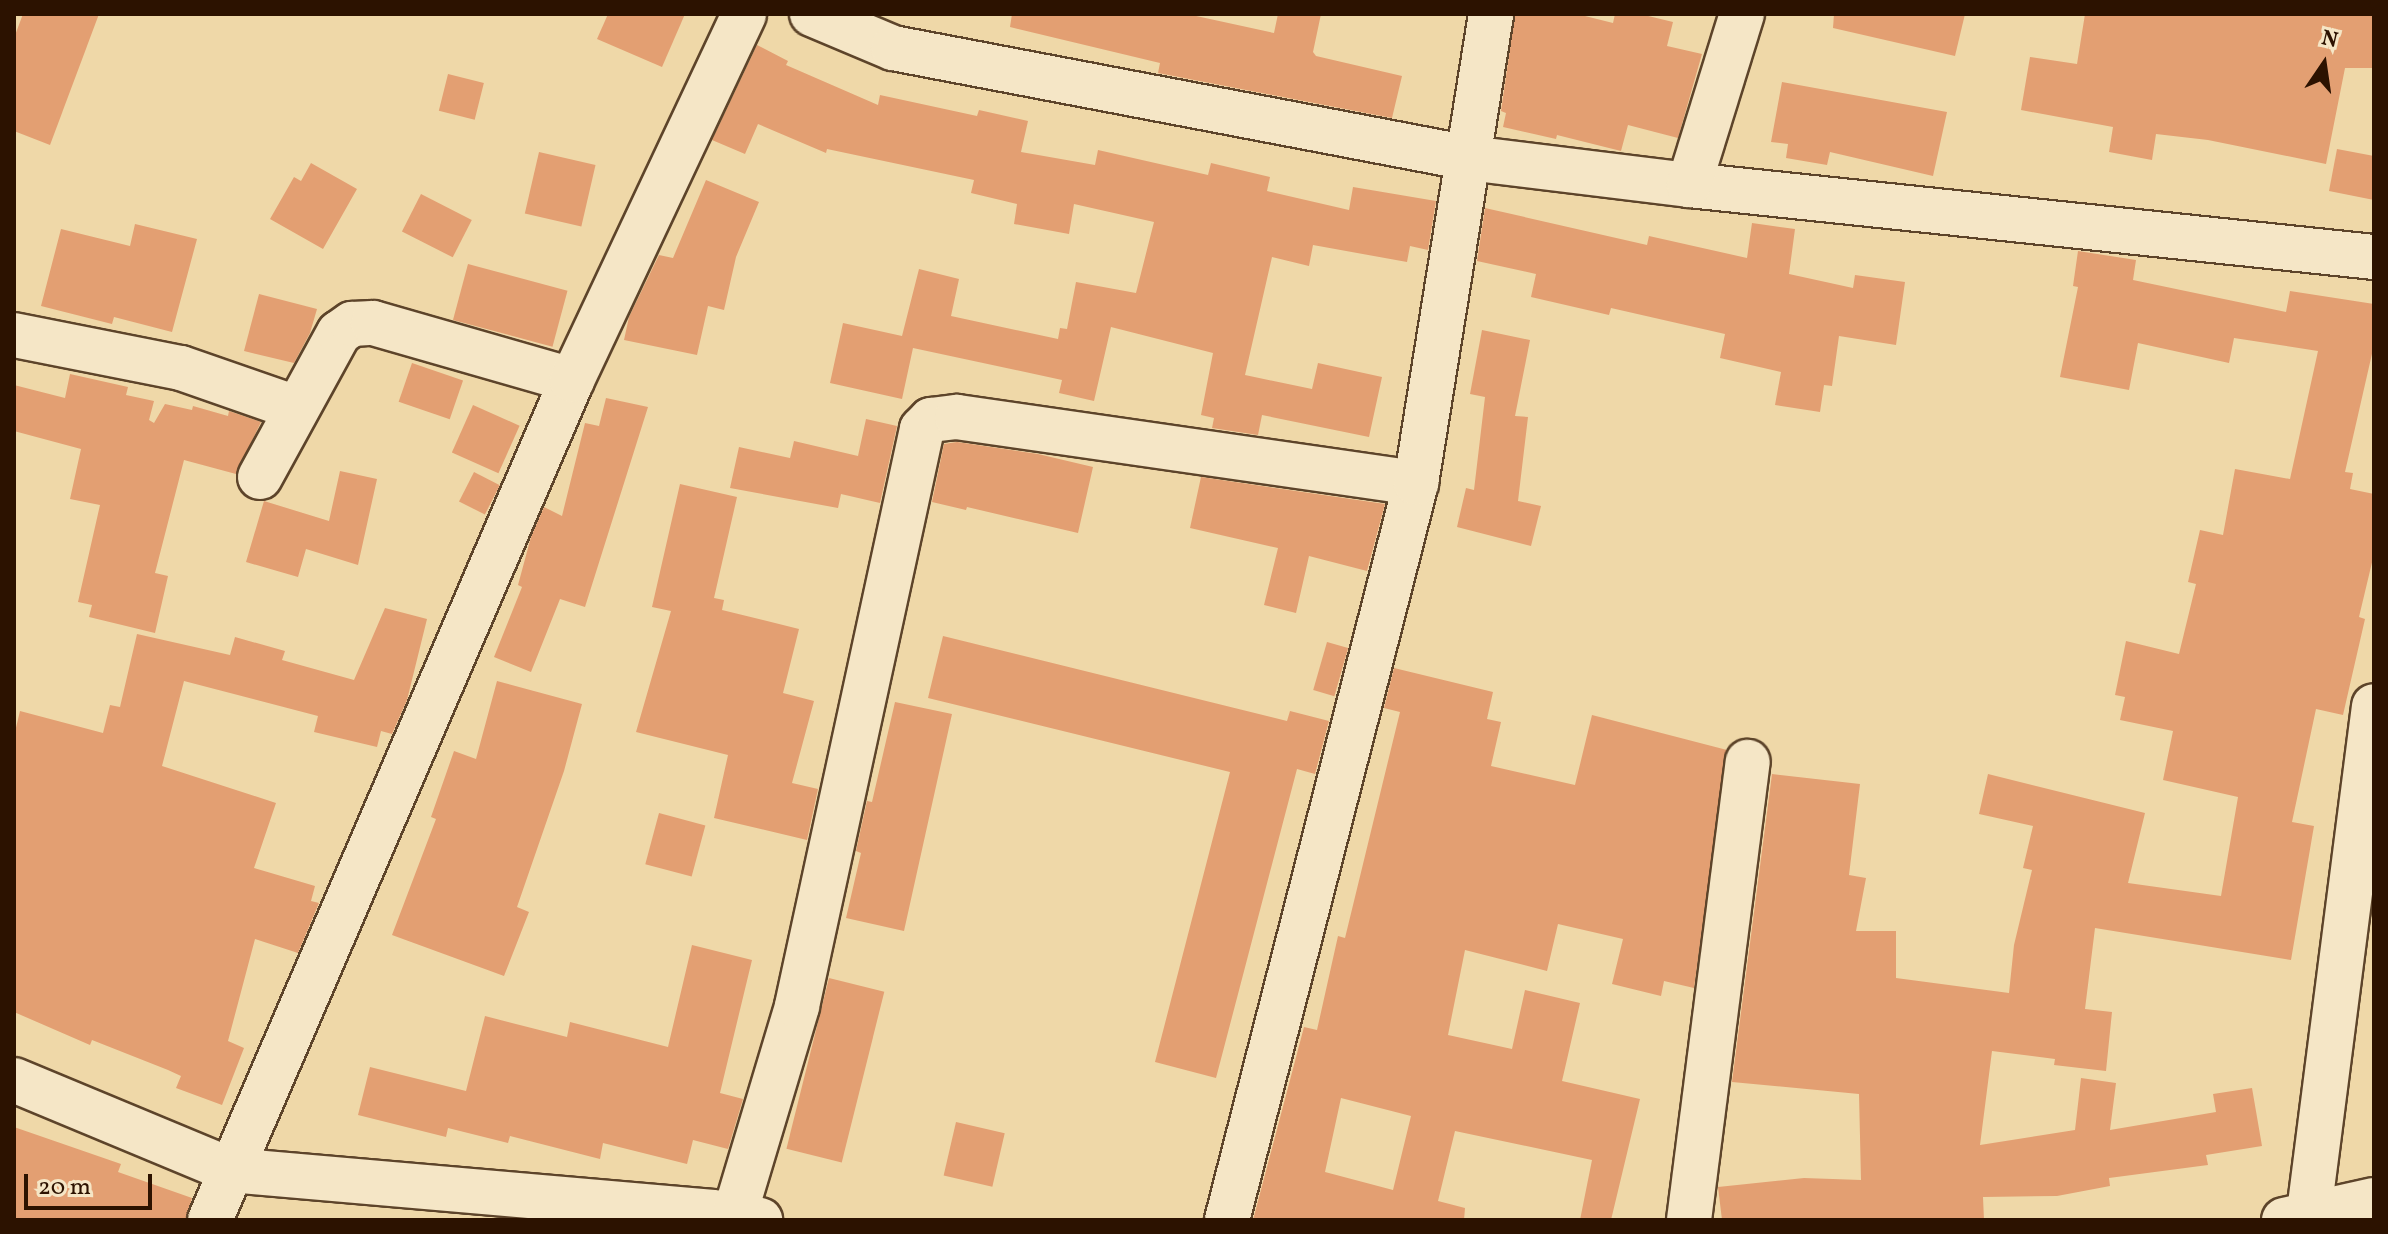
<!DOCTYPE html>
<style>
body{margin:0}
#map{position:relative;width:2388px;height:1234px;overflow:hidden;background:#efd8a8;font-family:Vollkorn,serif}
div>[style]{position:absolute}
.building>*{inset:0;background:#e39f72;transform-origin:0 0}
.roads{filter:drop-shadow(2px 0 #5d442a) drop-shadow(-2px 0 #5d442a) drop-shadow(0 2px #5d442a) drop-shadow(0 -2px #5d442a)}
.minor>*{height:44px;margin:-22px;padding:0 22px;transform-origin:22px;border-radius:22px;background:#f5e6c6}
span{translate:-50% -50%;white-space:nowrap;text-align:center;line-height:1.15;-webkit-text-stroke:6px #f5e6c6;paint-order:stroke}
.frame{position:absolute;inset:0;border:16px solid #2c1200;pointer-events:none}
.north{position:absolute;left:2284px;top:24px;width:80px;height:80px;-webkit-text-stroke:6px #f5e6c6;paint-order:stroke;rotate:13deg;font-size:22px;font-weight:700;line-height:32px;text-align:center;color:#2c1200}
.north::after{content:'';display:block;margin:auto;width:28px;height:36px;background:#2c1200;clip-path:polygon(50% 0,100% 100%,50% 72%,0 100%)}
.scale{position:absolute;left:24px;top:1174px;width:128px;height:36px;box-sizing:border-box;border:4px solid #2c1200;border-top:0;padding-left:10px;font-size:24px;line-height:28px;white-space:nowrap;color:#2c1200;-webkit-text-stroke:6px #f5e6c6;paint-order:stroke}
</style>
<div id="map">
<div class="building">
<i style="clip-path:polygon(23px 14px,99px 14px,50px 145px,14px 131px,14px 38px)"></i>
<i style="clip-path:polygon(608px 14px,685px 14px,662px 67px,597px 39px)"></i>
<i style="clip-path:polygon(1012px 14px,1187px 14px,1274px 33px,1278px 14px,1321px 14px,1313px 52px,1316px 56px,1402px 76px,1392px 118px,1158px 73px,1160px 63px,1010px 27px)"></i>
<i style="clip-path:polygon(1515px 14px,1577px 14px,1613px 23px,1615px 14px,1640px 14px,1673px 22px,1667px 46px,1702px 54px,1678px 138px,1628px 125px,1621px 151px,1557px 135px,1556px 139px,1503px 127px,1506px 113px,1501px 111px)"></i>
<i style="clip-path:polygon(1834px 14px,1965px 14px,1955px 56px,1833px 28px)"></i>
<i style="clip-path:polygon(2085px 14px,2374px 14px,2374px 68px,2345px 68px,2326px 164px,2208px 140px,2156px 134px,2152px 160px,2109px 152px,2113px 127px,2021px 110px,2030px 57px,2077px 64px)"></i>
<i style="clip-path:polygon(757px 45px,788px 61px,786px 65px,878px 105px,880px 95px,977px 116px,979px 110px,1028px 121px,1021px 152px,1095px 165px,1098px 150px,1208px 175px,1211px 163px,1270px 177px,1267px 191px,1349px 210px,1353px 187px,1436px 201px,1428px 250px,1410px 246px,1407px 262px,1313px 245px,1309px 266px,1272px 257px,1245px 375px,1312px 389px,1318px 363px,1382px 377px,1369px 437px,1262px 415px,1258px 435px,1212px 428px,1214px 418px,1201px 415px,1213px 353px,1111px 327px,1094px 401px,1059px 393px,1062px 380px,913px 348px,902px 399px,830px 383px,843px 323px,902px 336px,919px 269px,959px 279px,951px 316px,1058px 339px,1060px 328px,1067px 329px,1076px 282px,1136px 293px,1154px 222px,1074px 204px,1069px 234px,1014px 224px,1017px 204px,971px 193px,974px 180px,827px 149px,826px 153px,758px 124px,745px 154px,712px 140px)"></i>
<i style="left:448px;top:74px;width:37px;height:38px;rotate:14deg"></i>
<i style="clip-path:polygon(1782px 82px,1947px 112px,1933px 176px,1830px 152px,1827px 165px,1786px 158px,1788px 144px,1771px 142px)"></i>
<i style="clip-path:polygon(2337px 149px,2374px 156px,2374px 200px,2329px 191px)"></i>
<i style="left:539px;top:152px;width:58px;height:63px;rotate:13deg"></i>
<i style="clip-path:polygon(311px 163px,357px 189px,323px 249px,270px 219px,294px 177px,301px 181px)"></i>
<i style="clip-path:polygon(706px 180px,759px 202px,736px 257px,724px 310px,708px 306px,697px 355px,624px 340px,629px 317px,659px 255px,673px 258px)"></i>
<i style="left:421px;top:194px;width:57px;height:42px;rotate:27deg"></i>
<i style="clip-path:polygon(1485px 208px,1647px 245px,1649px 236px,1747px 258px,1752px 223px,1795px 229px,1789px 274px,1853px 288px,1855px 275px,1905px 282px,1896px 345px,1839px 336px,1832px 386px,1824px 385px,1820px 412px,1775px 405px,1781px 372px,1720px 358px,1725px 334px,1611px 308px,1609px 315px,1531px 297px,1536px 274px,1477px 261px)"></i>
<i style="clip-path:polygon(135px 224px,197px 239px,172px 332px,114px 317px,112px 324px,41px 306px,61px 229px,130px 246px)"></i>
<i style="clip-path:polygon(2078px 251px,2136px 260px,2133px 280px,2286px 312px,2290px 291px,2374px 304px,2374px 345px,2345px 472px,2353px 473px,2350px 489px,2374px 494px,2374px 554px,2359px 617px,2365px 619px,2343px 715px,2316px 709px,2292px 822px,2314px 826px,2291px 960px,2095px 928px,2085px 1009px,2112px 1012px,2106px 1071px,2054px 1065px,2055px 1059px,1992px 1051px,1980px 1145px,2075px 1130px,2081px 1078px,2116px 1083px,2110px 1130px,2216px 1112px,2213px 1094px,2252px 1088px,2262px 1146px,2206px 1155px,2208px 1165px,2109px 1178px,2110px 1186px,2057px 1196px,1983px 1197px,1984px 1220px,1722px 1220px,1718px 1187px,1804px 1178px,1861px 1180px,1859px 1094px,1732px 1082px,1772px 774px,1860px 784px,1849px 875px,1866px 878px,1856px 931px,1896px 931px,1896px 978px,2009px 993px,2014px 945px,2032px 870px,2023px 868px,2033px 826px,1979px 814px,1988px 774px,2145px 813px,2128px 883px,2221px 896px,2238px 797px,2163px 780px,2173px 731px,2120px 720px,2125px 697px,2115px 695px,2126px 641px,2179px 654px,2196px 584px,2188px 582px,2200px 530px,2223px 535px,2235px 469px,2290px 479px,2318px 351px,2234px 338px,2229px 363px,2138px 343px,2129px 390px,2060px 377px,2078px 287px,2073px 286px)"></i>
<i style="left:468px;top:264px;width:103px;height:58px;rotate:15deg"></i>
<i style="clip-path:polygon(259px 294px,317px 309px,310px 333px,294px 363px,244px 351px)"></i>
<i style="clip-path:polygon(1482px 330px,1530px 340px,1515px 416px,1528px 417px,1518px 501px,1541px 506px,1531px 546px,1457px 527px,1466px 488px,1474px 490px,1485px 397px,1470px 394px)"></i>
<i style="left:412px;top:363px;width:54px;height:41px;rotate:19deg"></i>
<i style="clip-path:polygon(70px 374px,128px 387px,126px 395px,154px 401px,149px 420px,154px 423px,165px 404px,192px 410px,193px 406px,228px 416px,229px 411px,261px 422px,236px 474px,184px 460px,155px 573px,168px 576px,155px 633px,89px 617px,92px 605px,78px 602px,100px 505px,70px 499px,81px 449px,14px 431px,14px 385px,65px 398px)"></i>
<i style="clip-path:polygon(606px 398px,648px 407px,585px 607px,560px 599px,531px 672px,494px 657px,522px 587px,518px 585px,531px 537px,544px 507px,562px 516px,585px 423px,599px 426px)"></i>
<i style="left:473px;top:405px;width:51px;height:52px;rotate:24deg"></i>
<i style="clip-path:polygon(866px 419px,897px 426px,880px 503px,841px 494px,838px 508px,730px 488px,739px 447px,790px 458px,794px 441px,858px 456px)"></i>
<i style="clip-path:polygon(957px 442px,1038px 454px,1093px 467px,1078px 533px,967px 507px,966px 510px,932px 502px,944px 444px)"></i>
<i style="clip-path:polygon(340px 471px,377px 479px,358px 565px,306px 549px,298px 577px,246px 562px,264px 501px,329px 521px)"></i>
<i style="left:474px;top:472px;width:29px;height:33px;rotate:27deg"></i>
<i style="clip-path:polygon(1201px 477px,1385px 504px,1367px 571px,1309px 556px,1296px 613px,1264px 605px,1278px 548px,1190px 528px)"></i>
<i style="clip-path:polygon(680px 484px,737px 497px,714px 598px,724px 600px,722px 610px,799px 629px,783px 693px,814px 701px,792px 783px,818px 789px,807px 840px,714px 818px,728px 755px,636px 732px,671px 611px,652px 607px)"></i>
<i style="clip-path:polygon(385px 608px,427px 619px,407px 700px,392px 734px,381px 731px,377px 747px,314px 732px,318px 716px,184px 681px,162px 766px,276px 803px,254px 868px,315px 886px,311px 901px,319px 903px,298px 953px,255px 939px,228px 1041px,244px 1048px,222px 1105px,176px 1088px,181px 1076px,168px 1070px,92px 1040px,90px 1045px,14px 1012px,14px 736px,20px 711px,103px 733px,110px 705px,120px 707px,137px 634px,230px 655px,235px 637px,285px 651px,282px 660px,354px 680px)"></i>
<i style="clip-path:polygon(943px 636px,1287px 721px,1290px 711px,1329px 721px,1315px 774px,1297px 769px,1216px 1078px,1155px 1062px,1230px 772px,928px 698px)"></i>
<i style="left:1327px;top:642px;width:22px;height:50px;rotate:16deg"></i>
<i style="clip-path:polygon(evenodd,1394px 668px,1493px 692px,1487px 719px,1501px 722px,1491px 766px,1575px 785px,1592px 715px,1727px 750px,1694px 988px,1664px 981px,1661px 996px,1612px 984px,1623px 939px,1558px 924px,1547px 971px,1465px 950px,1448px 1035px,1512px 1049px,1525px 990px,1580px 1003px,1562px 1081px,1640px 1099px,1611px 1220px,1580px 1220px,1592px 1160px,1455px 1131px,1438px 1201px,1465px 1208px,1464px 1220px,1253px 1220px,1304px 1027px,1317px 1030px,1338px 936px,1345px 938px,1400px 712px,1384px 708px,1394px 668px,1341px 1098px,1411px 1116px,1393px 1190px,1325px 1172px,1341px 1098px)"></i>
<i style="clip-path:polygon(497px 681px,582px 704px,564px 771px,517px 907px,529px 912px,504px 976px,392px 935px,436px 819px,431px 817px,454px 751px,476px 759px)"></i>
<i style="clip-path:polygon(895px 702px,952px 714px,904px 931px,846px 918px,861px 853px,856px 851px,867px 801px,872px 802px)"></i>
<i style="left:659px;top:813px;width:48px;height:53px;rotate:15deg"></i>
<i style="clip-path:polygon(692px 945px,752px 960px,720px 1093px,743px 1099px,728px 1149px,693px 1140px,687px 1164px,603px 1143px,600px 1159px,510px 1136px,508px 1143px,448px 1128px,446px 1137px,358px 1115px,370px 1067px,466px 1091px,485px 1016px,567px 1037px,570px 1022px,668px 1047px)"></i>
<i style="left:829px;top:978px;width:57px;height:176px;rotate:14deg"></i>
<i style="left:956px;top:1122px;width:50px;height:55px;rotate:13deg"></i>
<i style="clip-path:polygon(14px 1127px,121px 1164px,118px 1172px,192px 1198px,186px 1220px,14px 1220px)"></i>
</div>
<div class="roads">
<div class="minor">
<i style="left:812px;top:14px;width:88px;rotate:22.8deg"></i>
<i style="left:893px;top:48px;width:586px;rotate:10.81deg"></i>
<i style="left:1469px;top:158px;width:222px;rotate:7deg"></i>
<i style="left:1689px;top:185px;width:689px;rotate:6deg"></i>
<i style="left:1689px;top:185px;width:179px;rotate:-72.8deg"></i>
<i style="left:14px;top:335px;width:170px;rotate:11.2deg"></i>
<i style="left:181px;top:368px;width:122px;rotate:19.2deg"></i>
<i style="left:260px;top:477px;width:164px;rotate:-61.3deg"></i>
<i style="left:339px;top:333px;width:16px;rotate:-35deg"></i>
<i style="left:352px;top:324px;width:21px;rotate:-3deg"></i>
<i style="left:373px;top:323px;width:207px;rotate:16deg"></i>
<i style="left:14px;top:1080px;width:234px;rotate:22.6deg"></i>
<i style="left:230px;top:1170px;width:508px;rotate:4.97deg"></i>
<i style="left:736px;top:1214px;width:25px;rotate:14deg"></i>
<i style="left:210px;top:1220px;width:915px;rotate:-66.69deg"></i>
<i style="left:572px;top:380px;width:404px;rotate:-64.8deg"></i>
<i style="left:733px;top:1220px;width:223px;rotate:-73.3deg"></i>
<i style="left:797px;top:1006px;width:590px;rotate:-77.78deg"></i>
<i style="left:922px;top:429px;width:13px;rotate:-45deg"></i>
<i style="left:931px;top:420px;width:26px;rotate:-7deg"></i>
<i style="left:957px;top:417px;width:464px;rotate:8.2deg"></i>
<i style="left:1227px;top:1220px;width:761px;rotate:-75.62deg"></i>
<i style="left:1416px;top:483px;width:475px;rotate:-80.9deg"></i>
<i style="left:1689px;top:1220px;width:462px;rotate:-82.7deg"></i>
<i style="left:2284px;top:1220px;width:92px;rotate:-12.5deg"></i>
<i style="left:2308px;top:1220px;width:518px;rotate:-82.68deg"></i>
</div>
</div>
<div class="frame"></div>
<div class="north">N</div>
<div class="scale">20 m</div>
</div>
